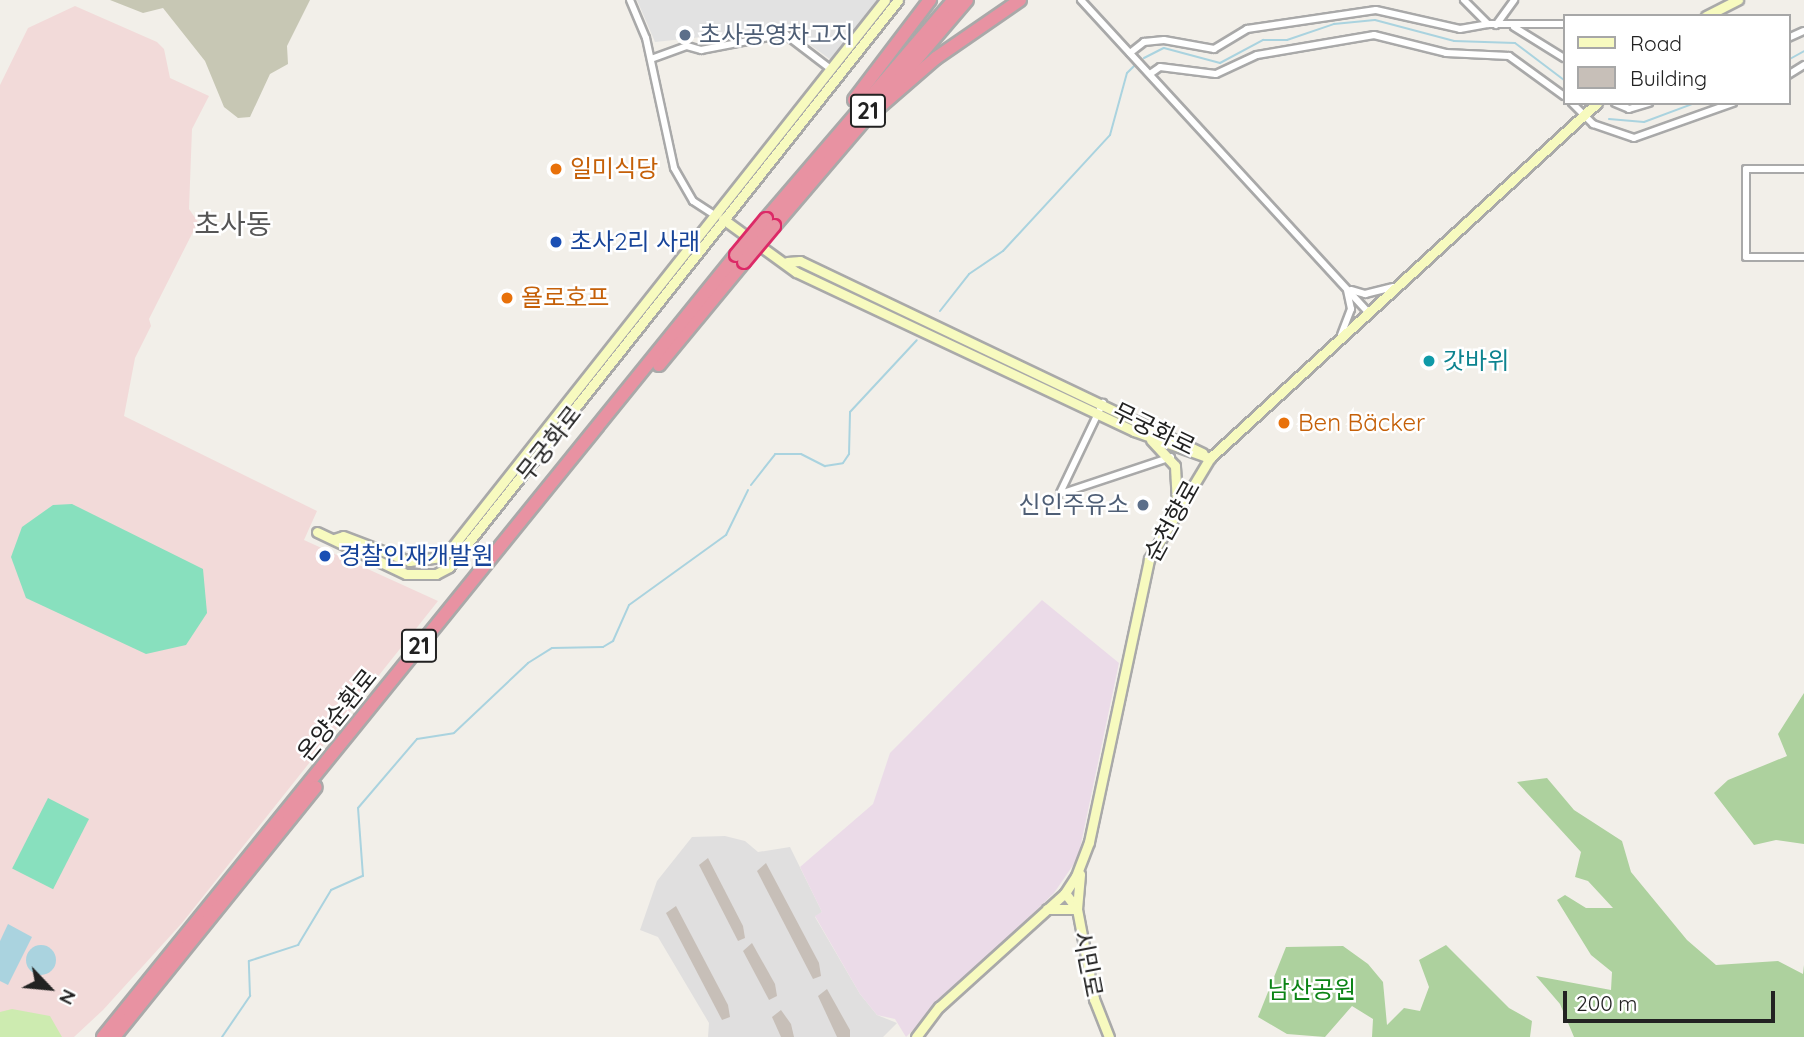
<!DOCTYPE html>
<meta charset="utf-8">
<style>
body{margin:0}
#map{position:relative;width:1804px;height:1037px;overflow:hidden;background:#f2efe9;font-family:Quicksand,"Noto Sans KR",sans-serif}
div>[style]{position:absolute}
.residential>*{inset:0;background:#e0dfdf}
.commercial>*{inset:0;background:#f2dad9}
.industrial>*{inset:0;background:#ebdbe8}
.construction>*{inset:0;background:#c7c7b4}
.grass>*{inset:0;background:#cdebb0}
.forest>*{inset:0;background:#add19e}
.pitch>*{inset:0;background:#88e0be;transform-origin:0 0}
.parking>*{inset:0;background:#e2e2e2}
.water>*{inset:0;background:#aad3df}
.round{border-radius:50%}
.stream>*{height:2px;margin:-1px;padding:0 1px;transform-origin:1px;border-radius:1px;background:#aad3df}
.building>*{inset:0;background:#c7bfb8}
.roads{filter:drop-shadow(2px 0 #a9a9a9) drop-shadow(-2px 0 #a9a9a9) drop-shadow(0 2px #a9a9a9) drop-shadow(0 -2px #a9a9a9)}
.street>*{height:6px;margin:-3px;padding:0 3px;transform-origin:3px;border-radius:3px;background:#fff}
.secondary>*{height:9px;margin:-4.5px;padding:0 4.5px;transform-origin:4.5px;border-radius:4.5px;background:#f7fabf}
.highway>*{height:12px;margin:-6px;padding:0 6px;transform-origin:6px;border-radius:6px;background:#e892a2}
.bridges{filter:drop-shadow(2px 0 #dc2a67) drop-shadow(-2px 0 #dc2a67) drop-shadow(0 2px #dc2a67) drop-shadow(0 -2px #dc2a67)}
.highway-bridge>*{height:12px;margin:-6px;padding:0 6px;transform-origin:6px;border-radius:6px;background:#e892a2}
.dots>*{width:19px;height:19px;translate:-50% -50%;box-sizing:border-box;border:4px solid #fff;border-radius:50%}
span{translate:-50% -50%;white-space:nowrap;text-align:center;line-height:1.15;-webkit-text-stroke:5px #fff;paint-order:stroke}
.shield-label span{padding:2px 5px;background:#fff;border:2px solid;border-radius:5px;-webkit-text-stroke-width:0}
.shield-label{font-size:23px;color:#222;font-weight:700}
.service-label{font-size:24px;color:#4e5e75}
.left{translate:0 -50%;text-align:left}
.right{translate:-100% -50%;text-align:right}
.food-label{font-size:24px;color:#c56008}
.transit-label{font-size:24px;color:#164399}
.culture-label{font-size:24px;color:#0d838f}
.street-label{font-size:24px;color:#222}
.park-label{font-size:24px;color:#0c8416}
.quarter-label{font-size:28px;color:#555}
.legend{position:absolute;left:1563px;top:14px;width:228px;height:91px;box-sizing:border-box;background:#fff;border:2px solid #a7a7a7;margin:0;padding:9px 12px;list-style:none;font-size:21px;color:#222}
.legend li{display:flex;align-items:center;gap:14px;height:35px}
.legend b{width:35px;border:2px solid #a7a7a7}
.north{position:absolute;left:14px;top:953px;width:70px;height:70px;-webkit-text-stroke:5px #fff;paint-order:stroke;rotate:116deg;font-size:19px;font-weight:700;line-height:28px;text-align:center;color:#222}
.north::after{content:'';display:block;margin:auto;width:24px;height:32px;background:#222;clip-path:polygon(50% 0,100% 100%,50% 72%,0 100%)}
.scale{position:absolute;left:1563px;top:991px;width:212px;height:32px;box-sizing:border-box;border:4px solid #222;border-top:0;padding-left:9px;font-size:21px;line-height:24px;white-space:nowrap;color:#222;-webkit-text-stroke:5px #fff;paint-order:stroke}
</style>
<div id="map">
<div class="residential">
<i style="clip-path:polygon(725px 836px,745px 841px,758px 852px,790px 847px,822px 912px,815px 917px,860px 994px,877px 1015px,897px 1023px,883px 1037px,708px 1037px,709px 1023px,658px 937px,640px 930px,657px 881px,692px 837px)"></i>
</div>
<div class="commercial">
<i style="clip-path:polygon(75px 6px,157px 42px,164px 49px,170px 78px,209px 96px,192px 129px,189px 209px,198px 222px,149px 319px,151px 326px,135px 358px,124px 416px,317px 511px,304px 540px,438px 601px,182px 923px,103px 1010px,74px 1037px,0 1037px,0 85px,28px 28px)"></i>
</div>
<div class="industrial">
<i style="clip-path:polygon(1042px 600px,1119px 663px,1078px 858px,1054px 893px,906px 1037px,895px 1019px,877px 1015px,860px 994px,815px 916px,822px 912px,800px 867px,873px 804px,890px 753px)"></i>
</div>
<div class="construction">
<i style="clip-path:polygon(110px 0,310px 0,287px 46px,288px 64px,270px 74px,250px 117px,238px 118px,224px 107px,205px 61px,163px 8px,143px 13px)"></i>
</div>
<div class="grass">
<i style="clip-path:polygon(12px 1009px,50px 1016px,62px 1037px,0 1037px,0 1012px)"></i>
</div>
<div class="forest">
<i style="clip-path:polygon(1804px 693px,1804px 844px,1776px 840px,1754px 845px,1714px 793px,1728px 780px,1787px 756px,1778px 734px)"></i>
<i style="clip-path:polygon(1547px 778px,1574px 810px,1622px 841px,1631px 872px,1687px 940px,1716px 965px,1778px 961px,1803px 974px,1804px 965px,1804px 1037px,1574px 1037px,1560px 1004px,1536px 976px,1611px 990px,1612px 972px,1591px 955px,1557px 900px,1565px 895px,1586px 908px,1613px 908px,1588px 881px,1575px 877px,1581px 852px,1517px 782px)"></i>
<i style="clip-path:polygon(1446px 945px,1509px 1008px,1532px 1021px,1530px 1037px,1372px 1037px,1373px 1019px,1352px 1006px,1325px 1037px,1287px 1034px,1258px 1017px,1286px 947px,1343px 946px,1368px 964px,1383px 982px,1387px 1025px,1404px 1008px,1420px 1011px,1429px 987px,1419px 960px)"></i>
</div>
<div class="pitch">
<i style="clip-path:polygon(72px 504px,203px 569px,207px 613px,186px 645px,146px 654px,26px 598px,11px 557px,22px 527px,53px 505px)"></i>
<i style="left:48px;top:798px;width:46px;height:79px;rotate:27deg"></i>
</div>
<div class="parking">
<i style="clip-path:polygon(637px 0,878px 0,831px 60px,787px 28px,655px 42px)"></i>
</div>
<div class="water">
<i style="clip-path:polygon(8px 924px,32px 937px,8px 985px,0 981px,0 941px)"></i>
<i class="round" style="left:26px;top:945px;width:30px;height:30px"></i>
</div>
<div class="stream">
<i style="left:1144px;top:58px;width:22px;rotate:-27deg"></i>
<i style="left:1164px;top:48px;width:58px;rotate:15deg"></i>
<i style="left:1220px;top:63px;width:49px;rotate:-28.1deg"></i>
<i style="left:1263px;top:40px;width:24px"></i>
<i style="left:1287px;top:40px;width:50px;rotate:-18.8deg"></i>
<i style="left:1334px;top:24px;width:41px;rotate:-5.6deg"></i>
<i style="left:1375px;top:20px;width:82px;rotate:14.9deg"></i>
<i style="left:1454px;top:41px;width:61px;rotate:1.9deg"></i>
<i style="left:1515px;top:43px;width:61px;rotate:37.1deg"></i>
<i style="left:1788px;top:60px;width:18px;rotate:-29deg"></i>
<i style="left:1609px;top:119px;width:35px;rotate:5deg"></i>
<i style="left:1644px;top:122px;width:54px;rotate:-20.4deg"></i>
<i style="left:940px;top:311px;width:47px;rotate:-51.9deg"></i>
<i style="left:969px;top:274px;width:41px;rotate:-34.1deg"></i>
<i style="left:1003px;top:251px;width:158px;rotate:-47.3deg"></i>
<i style="left:1110px;top:135px;width:64px;rotate:-74.7deg"></i>
<i style="left:1127px;top:73px;width:10px;rotate:-45deg"></i>
<i style="left:751px;top:485px;width:39px;rotate:-52deg"></i>
<i style="left:775px;top:454px;width:26px"></i>
<i style="left:801px;top:454px;width:27px;rotate:27deg"></i>
<i style="left:825px;top:466px;width:18px;rotate:-9deg"></i>
<i style="left:843px;top:463px;width:11px;rotate:-56deg"></i>
<i style="left:849px;top:454px;width:42px;rotate:-88.6deg"></i>
<i style="left:850px;top:412px;width:98px;rotate:-47.1deg"></i>
<i style="left:222px;top:1037px;width:50px;rotate:-55.7deg"></i>
<i style="left:250px;top:996px;width:35px;rotate:-92deg"></i>
<i style="left:249px;top:961px;width:52px;rotate:-18.1deg"></i>
<i style="left:298px;top:945px;width:64px;rotate:-59deg"></i>
<i style="left:331px;top:890px;width:35px;rotate:-24deg"></i>
<i style="left:363px;top:876px;width:68px;rotate:-94.2deg"></i>
<i style="left:358px;top:808px;width:91px;rotate:-49.5deg"></i>
<i style="left:417px;top:739px;width:37px;rotate:-9deg"></i>
<i style="left:454px;top:733px;width:102px;rotate:-43.4deg"></i>
<i style="left:528px;top:663px;width:28px;rotate:-32deg"></i>
<i style="left:552px;top:648px;width:51px;rotate:-1.1deg"></i>
<i style="left:603px;top:647px;width:12px;rotate:-31deg"></i>
<i style="left:613px;top:641px;width:39px;rotate:-66deg"></i>
<i style="left:629px;top:605px;width:120px;rotate:-35.8deg"></i>
<i style="left:726px;top:535px;width:50px;rotate:-63.9deg"></i>
</div>
<div class="building">
<i style="clip-path:polygon(708px 858px,743px 926px,745px 938px,738px 941px,699px 865px)"></i>
<i style="clip-path:polygon(766px 863px,819px 963px,821px 976px,813px 979px,757px 871px)"></i>
<i style="clip-path:polygon(676px 906px,728px 1005px,730px 1017px,722px 1020px,666px 913px)"></i>
<i style="clip-path:polygon(752px 943px,775px 984px,777px 996px,769px 1000px,743px 951px)"></i>
<i style="clip-path:polygon(827px 989px,850px 1030px,850px 1037px,837px 1037px,818px 996px)"></i>
<i style="clip-path:polygon(781px 1010px,791px 1024px,794px 1037px,781px 1037px,772px 1017px)"></i>
</div>
<div class="roads">
<div class="street">
<i style="left:630px;top:0;width:41px;rotate:67.2deg"></i>
<i style="left:646px;top:38px;width:133px;rotate:77.8deg"></i>
<i style="left:674px;top:168px;width:38px;rotate:60deg"></i>
<i style="left:693px;top:201px;width:27px;rotate:33deg"></i>
<i style="left:1081px;top:0;width:423px;rotate:47.4deg"></i>
<i style="left:1464px;top:0;width:34px;rotate:45deg"></i>
<i style="left:1488px;top:24px;width:76px"></i>
<i style="left:1496px;top:25px;width:31px;rotate:-54deg"></i>
<i style="left:1514px;top:27px;width:59px;rotate:31.8deg"></i>
<i style="left:1788px;top:38px;width:17px;rotate:-24deg"></i>
<i style="left:1130px;top:53px;width:18px;rotate:-38deg"></i>
<i style="left:1144px;top:42px;width:20px;rotate:-6deg"></i>
<i style="left:1164px;top:40px;width:51px;rotate:10.2deg"></i>
<i style="left:1214px;top:49px;width:39px;rotate:-31deg"></i>
<i style="left:1247px;top:29px;width:130px;rotate:-8.4deg"></i>
<i style="left:1376px;top:10px;width:86px;rotate:12.7deg"></i>
<i style="left:1460px;top:29px;width:28px;rotate:-10deg"></i>
<i style="left:651px;top:59px;width:38px;rotate:-20deg"></i>
<i style="left:687px;top:46px;width:15px;rotate:16deg"></i>
<i style="left:701px;top:50px;width:86px;rotate:-10.8deg"></i>
<i style="left:785px;top:34px;width:59px;rotate:37.5deg"></i>
<i style="left:1150px;top:74px;width:12px;rotate:-35deg"></i>
<i style="left:1160px;top:67px;width:56px;rotate:7.1deg"></i>
<i style="left:1216px;top:74px;width:45px;rotate:-24.9deg"></i>
<i style="left:1257px;top:55px;width:119px;rotate:-9.7deg"></i>
<i style="left:1374px;top:35px;width:74px;rotate:14deg"></i>
<i style="left:1446px;top:53px;width:63px;rotate:2.7deg"></i>
<i style="left:1509px;top:56px;width:68px;rotate:36deg"></i>
<i style="left:1788px;top:75px;width:19px;rotate:-32deg"></i>
<i style="left:1572px;top:103px;width:30px;rotate:45deg"></i>
<i style="left:1593px;top:124px;width:43px;rotate:18.9deg"></i>
<i style="left:1634px;top:138px;width:105px;rotate:-19.5deg"></i>
<i style="left:1615px;top:103px;width:15px;rotate:23deg"></i>
<i style="left:1629px;top:109px;width:21px;rotate:-17deg"></i>
<i style="left:1804px;top:169px;width:58px;rotate:180deg"></i>
<i style="left:1746px;top:169px;width:88px;rotate:90deg"></i>
<i style="left:1746px;top:257px;width:58px"></i>
<i style="left:1351px;top:290px;width:15px;rotate:16deg"></i>
<i style="left:1365px;top:294px;width:29px;rotate:-14deg"></i>
<i style="left:1341px;top:335px;width:28px;rotate:-69deg"></i>
<i style="left:1351px;top:309px;width:19px;rotate:-102deg"></i>
<i style="left:1060px;top:493px;width:100px;rotate:-64.5deg"></i>
<i style="left:1060px;top:494px;width:117px;rotate:-18.4deg"></i>
</div>
<div class="secondary">
<i style="left:1706px;top:16px;width:36px;rotate:-27deg"></i>
<i style="left:723px;top:219px;width:90px;rotate:36deg"></i>
<i style="left:796px;top:272px;width:374px;rotate:25.2deg"></i>
<i style="left:1134px;top:431px;width:81px;rotate:19.6deg"></i>
<i style="left:787px;top:262px;width:13px;rotate:-4deg"></i>
<i style="left:800px;top:261px;width:446px;rotate:25.5deg"></i>
<i style="left:1151px;top:440px;width:35px;rotate:47deg"></i>
<i style="left:1175px;top:466px;width:33px;rotate:87deg"></i>
<i style="left:317px;top:532px;width:98px;rotate:25.3deg"></i>
<i style="left:406px;top:574px;width:30px"></i>
<i style="left:436px;top:574px;width:15px;rotate:-28deg"></i>
<i style="left:449px;top:567px;width:723px;rotate:-51.62deg"></i>
<i style="left:334px;top:539px;width:9px;rotate:-18deg"></i>
<i style="left:343px;top:536px;width:71px;rotate:20.7deg"></i>
<i style="left:409px;top:561px;width:31px;rotate:-7deg"></i>
<i style="left:440px;top:557px;width:17px;rotate:-40deg"></i>
<i style="left:453px;top:546px;width:696px;rotate:-51.65deg"></i>
<i style="left:1065px;top:893px;width:20px;rotate:53deg"></i>
<i style="left:1077px;top:909px;width:92px;rotate:79.3deg"></i>
<i style="left:1094px;top:999px;width:41px;rotate:68.5deg"></i>
<i style="left:1047px;top:909px;width:30px"></i>
<i style="left:1077px;top:909px;width:35px;rotate:-85deg"></i>
<i style="left:916px;top:1037px;width:38px;rotate:-53deg"></i>
<i style="left:939px;top:1007px;width:170px;rotate:-42.1deg"></i>
<i style="left:1065px;top:893px;width:20px;rotate:-57deg"></i>
<i style="left:1076px;top:876px;width:36px;rotate:-69deg"></i>
<i style="left:1089px;top:842px;width:289px;rotate:-78deg"></i>
<i style="left:1149px;top:559px;width:118px;rotate:-58.9deg"></i>
<i style="left:1210px;top:458px;width:525px;rotate:-42.53deg"></i>
</div>
<div class="highway">
<i style="left:854px;top:100px;width:126px;rotate:-52.8deg"></i>
<i style="left:876px;top:110px;width:79px;rotate:-40.9deg"></i>
<i style="left:936px;top:58px;width:102px;rotate:-34.6deg"></i>
<i style="left:766px;top:219px;width:289px;rotate:-49.4deg"></i>
<i style="left:774px;top:226px;width:297px;rotate:-49.5deg"></i>
<i style="left:659px;top:365px;width:134px;rotate:-50.5deg"></i>
<i style="left:103px;top:1037px;width:1006px;rotate:-51.01deg"></i>
<i style="left:114px;top:1037px;width:321px;rotate:-51.1deg"></i>
</div>
</div>
<div class="bridges">
<div class="highway-bridge">
<i style="left:736px;top:255px;width:47px;rotate:-50.2deg"></i>
<i style="left:744px;top:262px;width:47px;rotate:-50.2deg"></i>
</div>
</div>
<div class="dots">
<i style="left:685px;top:35px;background:#5c6f8a"></i>
<i style="left:556px;top:169px;background:#e8710a"></i>
<i style="left:556px;top:242px;background:#1a4fb4"></i>
<i style="left:507px;top:298px;background:#e8710a"></i>
<i style="left:1429px;top:361px;background:#0f9aa8"></i>
<i style="left:1284px;top:423px;background:#e8710a"></i>
<i style="left:1143px;top:505px;background:#5c6f8a"></i>
<i style="left:325px;top:556px;background:#1a4fb4"></i>
</div>
<div class="shield-label">
<span style="left:868px;top:111px">21</span>
<span style="left:419px;top:646px">21</span>
</div>
<div class="service-label">
<span class="left" style="left:699px;top:35px">초사공영차고지</span>
<span class="right" style="left:1129px;top:505px">신인주유소</span>
</div>
<div class="food-label">
<span class="left" style="left:570px;top:169px">일미식당</span>
<span class="left" style="left:521px;top:298px">욜로호프</span>
<span class="left" style="left:1298px;top:423px">Ben Bäcker</span>
</div>
<div class="transit-label">
<span class="left" style="left:570px;top:242px">초사2리 사래</span>
<span class="left" style="left:339px;top:556px">경찰인재개발원</span>
</div>
<div class="culture-label">
<span class="left" style="left:1443px;top:361px">갓바위</span>
</div>
<div class="street-label">
<span style="left:1154px;top:429px;rotate:26deg">무궁화로</span>
<span style="left:549px;top:444px;rotate:-52deg">무궁화로</span>
<span style="left:1172px;top:521px;rotate:-61deg">순천향로</span>
<span style="left:337px;top:715px;rotate:-51deg">온양순환로</span>
<span style="left:1088px;top:964px;rotate:79deg">시민로</span>
</div>
<div class="park-label">
<span style="left:1312px;top:990px">남산공원</span>
</div>
<div class="quarter-label">
<span style="left:233px;top:224px">초사동</span>
</div>
<ul class="legend">
<li><b style="height:9px;background:#f7fabf"></b>Road</li>
<li><b style="height:19px;background:#c7bfb8"></b>Building</li>
</ul>
<div class="north">N</div>
<div class="scale">200 m</div>
</div>
